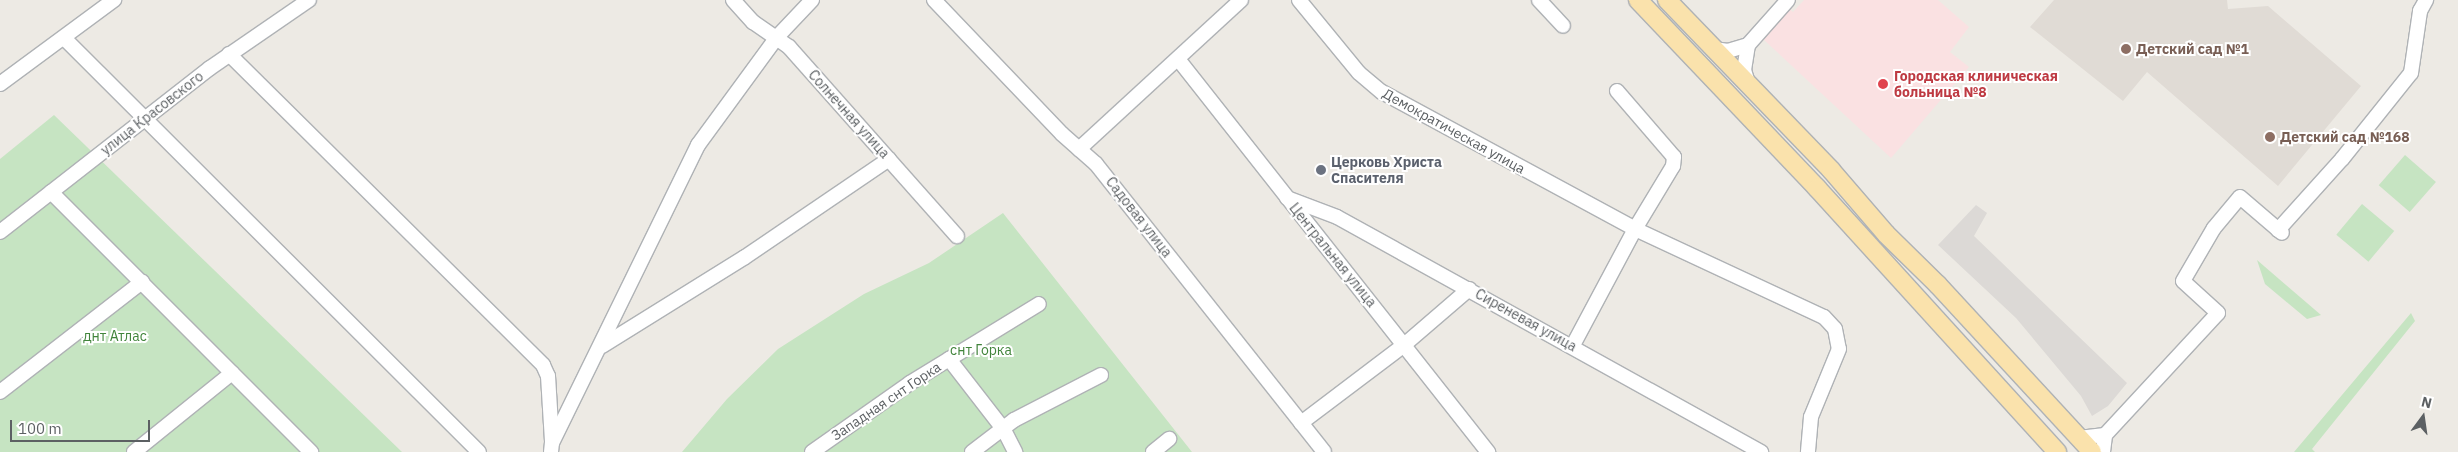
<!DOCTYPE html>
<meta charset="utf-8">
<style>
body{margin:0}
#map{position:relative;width:2458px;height:452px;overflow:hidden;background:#edeae4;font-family:"IBM Plex Sans",sans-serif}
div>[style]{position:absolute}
.industrial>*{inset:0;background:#dcd9d6}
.education>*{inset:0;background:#e0dbd5}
.medical>*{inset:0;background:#fae1e2}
.green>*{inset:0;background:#c6e4c2;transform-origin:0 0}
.roads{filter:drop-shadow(1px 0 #afb2b5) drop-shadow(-1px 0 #afb2b5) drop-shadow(0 1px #afb2b5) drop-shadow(0 -1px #afb2b5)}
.minor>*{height:14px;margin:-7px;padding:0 7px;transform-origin:7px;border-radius:7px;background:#fff}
.major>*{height:18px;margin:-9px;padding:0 9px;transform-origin:9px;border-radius:9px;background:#fae2ac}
.dots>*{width:14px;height:14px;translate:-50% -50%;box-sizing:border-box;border:2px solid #fff;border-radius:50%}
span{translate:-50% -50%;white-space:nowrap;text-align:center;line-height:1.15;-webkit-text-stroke:4px #fff;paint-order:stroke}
.education-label{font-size:14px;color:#785e54;font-weight:700}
.left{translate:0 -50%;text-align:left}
.health-label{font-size:14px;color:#be3a42;font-weight:700}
.street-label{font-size:14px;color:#5c6063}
.worship-label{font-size:14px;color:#5b616d;font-weight:700}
.park-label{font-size:14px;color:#41843b}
.north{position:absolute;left:2398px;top:392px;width:50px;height:50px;-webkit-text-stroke:4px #fff;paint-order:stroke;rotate:14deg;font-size:14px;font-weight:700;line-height:20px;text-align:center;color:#5c6063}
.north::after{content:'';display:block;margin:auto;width:18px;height:22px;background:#5c6063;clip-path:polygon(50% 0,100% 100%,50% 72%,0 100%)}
.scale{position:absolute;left:10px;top:420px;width:140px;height:22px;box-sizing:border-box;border:2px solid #5c6063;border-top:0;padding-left:6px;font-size:15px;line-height:18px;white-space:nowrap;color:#5c6063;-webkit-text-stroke:4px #fff;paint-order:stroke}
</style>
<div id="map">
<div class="industrial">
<i style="clip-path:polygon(1976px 205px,1987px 213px,1974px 236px,2127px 383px,2108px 406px,2092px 416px,2081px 396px,2016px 318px,1938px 245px)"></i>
</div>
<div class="education">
<i style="clip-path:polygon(2054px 0,2227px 0,2228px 9px,2268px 6px,2361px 86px,2278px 186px,2147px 72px,2123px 101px,2030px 27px)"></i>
</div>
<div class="medical">
<i style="clip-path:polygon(1804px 0,1938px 0,1969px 27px,1950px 52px,1969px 67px,1891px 158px,1763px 39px,1789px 9px,1793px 12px)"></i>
</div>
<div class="green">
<i style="clip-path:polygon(54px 115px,402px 452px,0 452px,0 159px)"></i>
<i style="left:2405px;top:155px;width:41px;height:40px;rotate:41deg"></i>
<i style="left:2362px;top:204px;width:42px;height:40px;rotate:40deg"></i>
<i style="clip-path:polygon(1003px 213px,1192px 452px,682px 452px,727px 399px,778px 349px,864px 294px,929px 263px)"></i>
<i style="clip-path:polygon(2257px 260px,2321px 315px,2307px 319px,2265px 284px)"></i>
<i style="clip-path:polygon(2411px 313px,2415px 321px,2312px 449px,2315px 452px,2294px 452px)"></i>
</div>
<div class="roads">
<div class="minor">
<i style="left:733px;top:0;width:30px;rotate:48deg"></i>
<i style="left:753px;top:22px;width:44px;rotate:34.8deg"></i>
<i style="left:789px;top:47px;width:253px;rotate:48.4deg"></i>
<i style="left:934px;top:0;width:185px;rotate:46.3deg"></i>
<i style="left:1062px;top:134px;width:45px;rotate:41.4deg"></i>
<i style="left:1096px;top:164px;width:367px;rotate:51.6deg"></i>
<i style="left:1299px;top:0;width:94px;rotate:50.6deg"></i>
<i style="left:1359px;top:73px;width:30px;rotate:40deg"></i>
<i style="left:1382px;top:92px;width:288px;rotate:28.4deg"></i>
<i style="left:1635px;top:229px;width:132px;rotate:118.1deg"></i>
<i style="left:1539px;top:0;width:35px;rotate:47deg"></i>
<i style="left:64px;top:38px;width:586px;rotate:44.93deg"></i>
<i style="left:1748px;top:45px;width:25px;rotate:99deg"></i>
<i style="left:1744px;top:70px;width:14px;rotate:73deg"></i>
<i style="left:1714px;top:49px;width:14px;rotate:8deg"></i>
<i style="left:1728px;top:51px;width:21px;rotate:-17deg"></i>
<i style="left:1748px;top:45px;width:60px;rotate:-48.4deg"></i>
<i style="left:229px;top:54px;width:442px;rotate:44.7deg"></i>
<i style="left:543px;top:365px;width:12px;rotate:66deg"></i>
<i style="left:548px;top:376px;width:65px;rotate:86.5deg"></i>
<i style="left:1178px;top:59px;width:501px;rotate:51.73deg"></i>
<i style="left:0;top:84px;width:142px;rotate:-36.4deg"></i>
<i style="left:1617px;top:91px;width:87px;rotate:49.2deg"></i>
<i style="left:1674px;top:157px;width:9px;rotate:96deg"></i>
<i style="left:1673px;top:166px;width:74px;rotate:121.1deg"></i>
<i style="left:1635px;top:229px;width:208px;rotate:25deg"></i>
<i style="left:1824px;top:317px;width:16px;rotate:47deg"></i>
<i style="left:1835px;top:329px;width:20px;rotate:79deg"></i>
<i style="left:1839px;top:349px;width:74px;rotate:112.4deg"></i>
<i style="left:1811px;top:417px;width:35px;rotate:95deg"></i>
<i style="left:1079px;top:149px;width:220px;rotate:-42.6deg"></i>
<i style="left:51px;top:192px;width:368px;rotate:45deg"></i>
<i style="left:1287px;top:198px;width:53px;rotate:20.8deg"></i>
<i style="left:1337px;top:217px;width:485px;rotate:29deg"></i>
<i style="left:2278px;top:230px;width:96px;rotate:-48deg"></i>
<i style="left:2342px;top:159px;width:110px;rotate:-51.3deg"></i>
<i style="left:2411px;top:73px;width:63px;rotate:-81.7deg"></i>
<i style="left:2420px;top:11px;width:13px;rotate:-61deg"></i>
<i style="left:0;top:232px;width:266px;rotate:-38deg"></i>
<i style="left:210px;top:68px;width:120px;rotate:-34.5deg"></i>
<i style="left:602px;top:346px;width:168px;rotate:-31.9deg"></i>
<i style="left:745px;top:257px;width:174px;rotate:-34.2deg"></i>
<i style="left:949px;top:359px;width:90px;rotate:52.2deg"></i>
<i style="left:1004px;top:430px;width:25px;rotate:63deg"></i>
<i style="left:0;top:392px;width:180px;rotate:-37.8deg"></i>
<i style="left:1301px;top:423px;width:129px;rotate:-37.1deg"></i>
<i style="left:1404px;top:345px;width:86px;rotate:-40.7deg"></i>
<i style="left:2079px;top:438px;width:26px;rotate:-7deg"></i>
<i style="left:2105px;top:435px;width:166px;rotate:-47.2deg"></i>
<i style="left:2218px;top:313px;width:47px;rotate:-137.6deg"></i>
<i style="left:2183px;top:281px;width:61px;rotate:-59.7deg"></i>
<i style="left:2214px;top:228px;width:40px;rotate:-50deg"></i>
<i style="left:2240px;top:197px;width:55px;rotate:40.6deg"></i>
<i style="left:134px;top:452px;width:126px;rotate:-38.9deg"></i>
<i style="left:551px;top:452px;width:9px;rotate:-84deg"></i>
<i style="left:552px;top:443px;width:332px;rotate:-63.9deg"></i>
<i style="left:698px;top:145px;width:134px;rotate:-53.8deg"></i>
<i style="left:777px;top:37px;width:51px;rotate:-46.6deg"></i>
<i style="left:812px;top:452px;width:120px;rotate:-35.1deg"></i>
<i style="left:910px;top:383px;width:151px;rotate:-31.5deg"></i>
<i style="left:972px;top:452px;width:53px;rotate:-37.3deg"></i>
<i style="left:1014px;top:420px;width:98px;rotate:-27.3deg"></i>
<i style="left:1153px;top:452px;width:21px;rotate:-39deg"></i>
<i style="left:2103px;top:452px;width:17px;rotate:-83deg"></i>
</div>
<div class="major">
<i style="left:1638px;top:0;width:260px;rotate:46.4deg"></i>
<i style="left:1817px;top:188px;width:357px;rotate:47.7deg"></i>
<i style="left:1667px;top:0;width:236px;rotate:46deg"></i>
<i style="left:1831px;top:170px;width:84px;rotate:49.3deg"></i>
<i style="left:1886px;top:234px;width:73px;rotate:44.4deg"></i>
<i style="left:1938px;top:285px;width:227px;rotate:47.3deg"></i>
</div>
</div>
<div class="dots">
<i style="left:2126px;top:49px;background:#8d6e63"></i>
<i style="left:1883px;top:84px;background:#e0444e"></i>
<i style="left:2270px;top:137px;background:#8d6e63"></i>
<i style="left:1321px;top:170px;background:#6b7280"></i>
</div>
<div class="education-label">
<span class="left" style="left:2136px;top:49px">Детский сад №1</span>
<span class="left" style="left:2280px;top:137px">Детский сад №168</span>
</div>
<div class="health-label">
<span class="left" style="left:1894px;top:84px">Городская клиническая<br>больница №8</span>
</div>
<div class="street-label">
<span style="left:152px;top:113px;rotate:-38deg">улица Красовского</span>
<span style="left:849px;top:114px;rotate:48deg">Солнечная улица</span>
<span style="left:1454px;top:131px;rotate:29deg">Демократическая улица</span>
<span style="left:1139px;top:217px;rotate:52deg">Садовая улица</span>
<span style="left:1333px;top:255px;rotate:51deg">Центральная улица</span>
<span style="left:1526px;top:320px;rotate:29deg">Сиреневая улица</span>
<span style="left:886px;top:401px;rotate:-34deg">Западная снт Горка</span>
</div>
<div class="worship-label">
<span class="left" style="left:1331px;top:170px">Церковь Христа<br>Спасителя</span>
</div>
<div class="park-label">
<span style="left:115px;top:336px">днт Атлас</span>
<span style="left:981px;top:350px">снт Горка</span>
</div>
<div class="north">N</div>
<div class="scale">100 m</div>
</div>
